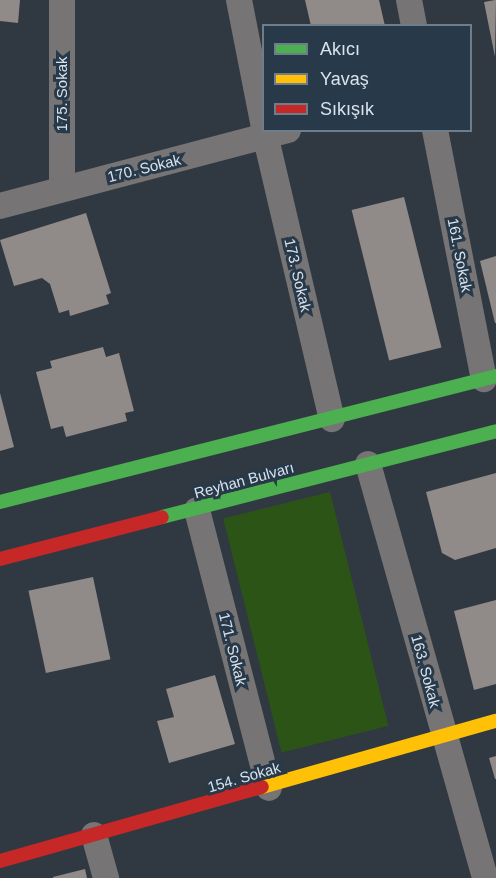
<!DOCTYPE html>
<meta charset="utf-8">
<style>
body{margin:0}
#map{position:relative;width:496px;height:878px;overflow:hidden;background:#303941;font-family:Helvetica,sans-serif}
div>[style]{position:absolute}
.green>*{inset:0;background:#2d5417;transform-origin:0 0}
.building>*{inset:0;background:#908a88;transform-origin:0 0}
.street>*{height:26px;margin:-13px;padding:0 13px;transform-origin:13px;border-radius:13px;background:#767474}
.fast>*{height:14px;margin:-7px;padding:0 7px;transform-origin:7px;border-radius:7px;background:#4caf50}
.slow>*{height:14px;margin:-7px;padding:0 7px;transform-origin:7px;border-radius:7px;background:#ffc107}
.jam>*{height:14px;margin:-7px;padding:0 7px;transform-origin:7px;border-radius:7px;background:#c62828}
span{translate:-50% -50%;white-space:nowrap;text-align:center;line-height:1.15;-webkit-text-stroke:6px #283949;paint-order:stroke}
.street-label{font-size:15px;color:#d9e3ee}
.legend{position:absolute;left:262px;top:24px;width:210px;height:108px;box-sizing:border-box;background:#283949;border:2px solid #6f7d8b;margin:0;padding:8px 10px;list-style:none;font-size:18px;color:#d9e3ee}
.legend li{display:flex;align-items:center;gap:12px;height:30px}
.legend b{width:30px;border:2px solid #6f7d8b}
</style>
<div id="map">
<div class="green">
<i style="left:330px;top:492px;width:241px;height:110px;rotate:76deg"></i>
</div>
<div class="building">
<i style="clip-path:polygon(0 0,20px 0,18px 23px,0 21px)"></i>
<i style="clip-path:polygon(305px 0,379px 0,385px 26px,311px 26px)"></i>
<i style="clip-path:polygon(495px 0,496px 0,495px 57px,484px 2px)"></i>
<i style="left:404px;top:197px;width:155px;height:54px;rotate:76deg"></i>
<i style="clip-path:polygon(86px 213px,111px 293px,106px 295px,109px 304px,70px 316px,69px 310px,59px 313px,50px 284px,42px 278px,14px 286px,0 240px)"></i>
<i style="clip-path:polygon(496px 256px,496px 323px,495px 323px,480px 261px)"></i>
<i style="clip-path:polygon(103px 347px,106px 357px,119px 353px,134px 411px,125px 413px,127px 421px,66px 437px,63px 426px,51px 429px,36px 372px,52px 368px,50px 361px)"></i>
<i style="clip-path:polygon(0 393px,14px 447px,0 451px)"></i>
<i style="clip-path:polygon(496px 473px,496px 548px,455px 560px,442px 553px,426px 492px)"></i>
<i style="left:93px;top:577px;width:84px;height:66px;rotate:78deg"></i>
<i style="clip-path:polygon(496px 600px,496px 684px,474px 690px,454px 611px)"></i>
<i style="clip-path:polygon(215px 675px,235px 744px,169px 763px,157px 721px,174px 717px,166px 689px)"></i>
<i style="clip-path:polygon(496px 756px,496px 779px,495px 779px,489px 758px)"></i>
<i style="clip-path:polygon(85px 869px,87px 878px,53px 878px,53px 877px)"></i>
</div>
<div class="street">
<i style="left:62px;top:0;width:189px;rotate:90deg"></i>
<i style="left:239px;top:0;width:130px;rotate:78.9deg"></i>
<i style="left:409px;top:0;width:26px;rotate:79deg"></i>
<i style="left:264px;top:130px;width:297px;rotate:76.8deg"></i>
<i style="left:435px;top:130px;width:254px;rotate:78.9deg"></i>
<i style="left:0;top:206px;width:298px;rotate:-14.8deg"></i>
<i style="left:368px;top:464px;width:430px;rotate:74.2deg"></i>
<i style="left:197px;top:510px;width:287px;rotate:75.5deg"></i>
<i style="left:94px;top:835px;width:45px;rotate:74.4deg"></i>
</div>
<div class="fast">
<i style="left:0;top:502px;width:512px;rotate:-14.25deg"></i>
<i style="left:162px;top:517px;width:345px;rotate:-14.4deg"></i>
</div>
<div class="slow">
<i style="left:262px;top:787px;width:243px;rotate:-15.8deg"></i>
</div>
<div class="jam">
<i style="left:0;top:559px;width:167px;rotate:-14.5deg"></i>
<i style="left:0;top:861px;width:272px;rotate:-15.8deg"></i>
</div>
<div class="street-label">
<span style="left:62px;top:94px;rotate:-90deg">175. Sokak</span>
<span style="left:144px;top:168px;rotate:-14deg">170. Sokak</span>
<span style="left:460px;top:255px;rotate:79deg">161. Sokak</span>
<span style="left:298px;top:275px;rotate:77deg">173. Sokak</span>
<span style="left:244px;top:480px;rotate:-15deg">Reyhan Bulvarı</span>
<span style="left:233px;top:649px;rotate:76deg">171. Sokak</span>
<span style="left:426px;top:671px;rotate:75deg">163. Sokak</span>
<span style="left:244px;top:777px;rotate:-16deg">154. Sokak</span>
</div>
<ul class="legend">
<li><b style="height:8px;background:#4caf50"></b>Akıcı</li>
<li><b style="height:8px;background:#ffc107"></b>Yavaş</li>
<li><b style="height:8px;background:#c62828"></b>Sıkışık</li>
</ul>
</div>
